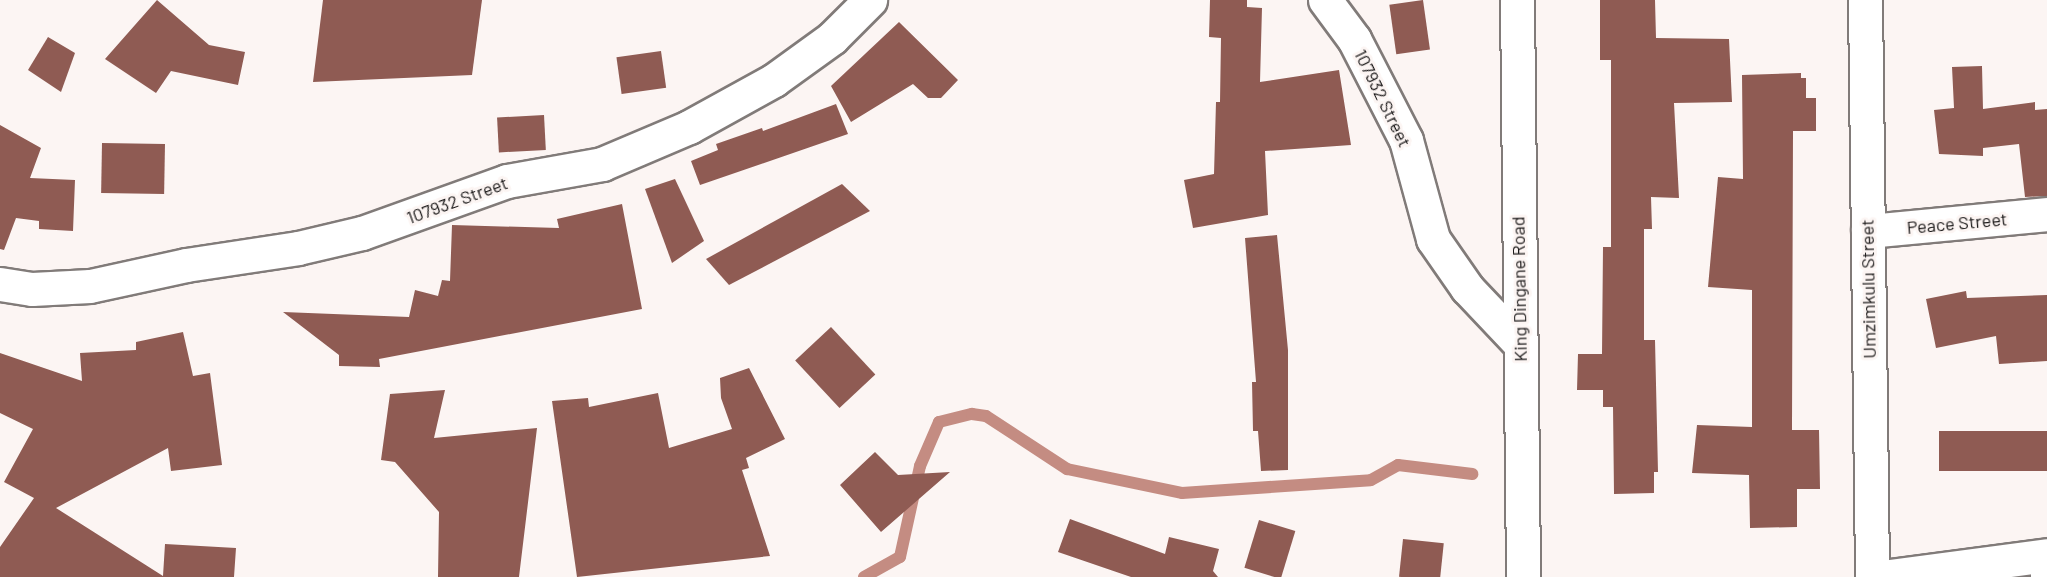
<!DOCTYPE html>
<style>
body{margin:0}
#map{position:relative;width:2047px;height:577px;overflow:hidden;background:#fcf5f3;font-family:Barlow,sans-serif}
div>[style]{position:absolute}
.stream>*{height:12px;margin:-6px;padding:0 6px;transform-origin:6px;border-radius:6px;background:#c48c82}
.building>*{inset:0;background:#8f5b53;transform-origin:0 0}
.roads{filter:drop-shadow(2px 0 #817b79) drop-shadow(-2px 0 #817b79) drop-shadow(0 2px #817b79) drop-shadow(0 -2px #817b79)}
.service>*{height:24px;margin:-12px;padding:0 12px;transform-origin:12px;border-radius:12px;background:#fff}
.minor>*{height:33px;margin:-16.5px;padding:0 16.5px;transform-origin:16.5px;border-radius:16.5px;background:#fff}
.tertiary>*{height:33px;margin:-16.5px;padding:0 16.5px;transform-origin:16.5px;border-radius:16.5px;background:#fff}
span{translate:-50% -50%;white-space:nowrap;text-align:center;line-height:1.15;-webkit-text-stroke:6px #fcf5f3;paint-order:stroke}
.street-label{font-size:18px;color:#1a1818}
</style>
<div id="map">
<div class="stream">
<i style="left:864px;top:577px;width:41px;rotate:-29.1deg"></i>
<i style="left:900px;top:557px;width:93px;rotate:-77.6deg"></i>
<i style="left:920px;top:466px;width:48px;rotate:-66.6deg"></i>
<i style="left:939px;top:422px;width:34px;rotate:-14deg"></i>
<i style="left:972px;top:414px;width:14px;rotate:8deg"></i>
<i style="left:986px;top:416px;width:97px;rotate:33.2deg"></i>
<i style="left:1067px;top:469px;width:117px;rotate:11.8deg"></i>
<i style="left:1182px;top:493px;width:189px;rotate:-3.9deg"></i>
<i style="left:1371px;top:480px;width:31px;rotate:-29deg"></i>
<i style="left:1398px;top:465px;width:75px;rotate:6.9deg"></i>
</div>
<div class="building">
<i style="clip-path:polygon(157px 0,209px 45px,245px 52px,238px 85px,171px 71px,156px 93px,105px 59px)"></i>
<i style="clip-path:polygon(323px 0,482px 0,472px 75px,313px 82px)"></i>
<i style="clip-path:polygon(1210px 0,1247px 0,1247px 7px,1262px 8px,1260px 82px,1339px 70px,1351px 145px,1265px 151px,1268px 215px,1193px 228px,1184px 180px,1214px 174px,1216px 102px,1220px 102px,1221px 38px,1209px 37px)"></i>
<i style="left:1423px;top:0;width:50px;height:34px;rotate:82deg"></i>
<i style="clip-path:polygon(1600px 0,1655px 0,1656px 38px,1729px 39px,1732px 102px,1674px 103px,1679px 198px,1651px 197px,1652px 229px,1644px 229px,1644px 340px,1655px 340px,1658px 472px,1654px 472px,1654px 493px,1614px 494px,1613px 407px,1603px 407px,1603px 390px,1577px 390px,1578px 354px,1602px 354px,1603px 247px,1611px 247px,1611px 60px,1600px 60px)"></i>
<i style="clip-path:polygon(899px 22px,958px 80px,941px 98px,928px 98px,913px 84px,851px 122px,831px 86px)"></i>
<i style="clip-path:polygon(48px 37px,75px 53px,61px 92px,28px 70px)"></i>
<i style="left:661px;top:51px;width:37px;height:45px;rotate:82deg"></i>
<i style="clip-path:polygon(1982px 66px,1983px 109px,2035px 102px,2035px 110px,2047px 109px,2047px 196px,2025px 197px,2019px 144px,1983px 148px,1983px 156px,1939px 154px,1934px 110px,1954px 108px,1952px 67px)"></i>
<i style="clip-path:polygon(1801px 73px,1801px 78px,1806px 78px,1806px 98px,1816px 98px,1816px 131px,1793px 131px,1792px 430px,1819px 430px,1820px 489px,1797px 489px,1797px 527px,1750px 528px,1749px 475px,1692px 473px,1697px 425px,1752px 427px,1752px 290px,1708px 287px,1718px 177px,1743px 179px,1742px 75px)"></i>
<i style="clip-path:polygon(836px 104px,848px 134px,700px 185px,691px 161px,718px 150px,716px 144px,762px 128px,763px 131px)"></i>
<i style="left:544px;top:115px;width:35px;height:47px;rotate:87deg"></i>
<i style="clip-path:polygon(0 125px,41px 148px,30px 178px,75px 180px,73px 231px,39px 229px,39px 221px,16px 218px,4px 250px,0 249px)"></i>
<i style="left:102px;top:143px;width:63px;height:50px;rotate:1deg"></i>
<i style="clip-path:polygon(675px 179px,704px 241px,672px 263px,645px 189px)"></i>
<i style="clip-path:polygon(842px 184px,870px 211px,729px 285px,706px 259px)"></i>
<i style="clip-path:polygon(622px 204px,642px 309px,379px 359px,380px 367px,339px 366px,339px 355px,283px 312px,409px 317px,415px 290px,438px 296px,442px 280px,450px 281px,452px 225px,559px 228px,557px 219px)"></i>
<i style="clip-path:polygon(1277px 235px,1288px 350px,1288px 470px,1261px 471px,1258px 431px,1253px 431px,1252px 382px,1256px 382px,1245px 238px)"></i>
<i style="clip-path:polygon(1966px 291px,1967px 298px,2047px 295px,2047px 361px,1999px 364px,1996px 336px,1936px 348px,1926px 299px)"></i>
<i style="left:831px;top:327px;width:65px;height:49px;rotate:47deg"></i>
<i style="clip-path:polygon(183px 332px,193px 376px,210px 373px,222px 465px,171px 471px,168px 448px,56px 508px,163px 576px,165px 544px,236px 548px,234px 577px,0 577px,0 547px,34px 498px,4px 482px,33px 429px,0 413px,0 353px,82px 381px,80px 353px,136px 350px,136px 342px)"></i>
<i style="clip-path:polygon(749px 368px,785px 439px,746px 458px,749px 468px,742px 470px,770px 556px,577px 577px,552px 401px,588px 398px,589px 407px,658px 393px,669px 448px,732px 429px,721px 398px,720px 378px)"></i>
<i style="clip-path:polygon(445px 390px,434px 438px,537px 428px,519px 577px,438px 577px,439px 512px,395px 462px,381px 460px,390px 394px)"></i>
<i style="left:2047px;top:431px;width:40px;height:108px;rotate:90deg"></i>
<i style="clip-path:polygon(875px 452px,898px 475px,950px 472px,881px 532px,840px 485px)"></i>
<i style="clip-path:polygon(1070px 519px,1165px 554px,1169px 537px,1219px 549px,1213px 571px,1218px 577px,1131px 577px,1058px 552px)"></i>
<i style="left:1259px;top:520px;width:38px;height:50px;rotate:17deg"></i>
<i style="left:1403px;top:539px;width:41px;height:38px;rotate:6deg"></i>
</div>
<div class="roads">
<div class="service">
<i style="left:2042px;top:556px;width:21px;rotate:87deg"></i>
</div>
<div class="minor">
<i style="left:1325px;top:0;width:49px;rotate:53.4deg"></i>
<i style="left:1354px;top:39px;width:114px;rotate:62.8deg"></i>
<i style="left:1406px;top:140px;width:103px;rotate:74.7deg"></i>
<i style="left:1433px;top:239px;width:60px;rotate:55.2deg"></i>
<i style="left:1467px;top:288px;width:77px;rotate:46.6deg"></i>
<i style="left:1865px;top:0;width:577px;rotate:89.3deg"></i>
<i style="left:1868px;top:231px;width:180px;rotate:-5.4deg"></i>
<i style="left:0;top:284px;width:32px;rotate:9deg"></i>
<i style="left:32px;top:289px;width:58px;rotate:-3deg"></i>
<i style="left:90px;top:286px;width:98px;rotate:-12.3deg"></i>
<i style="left:186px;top:265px;width:113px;rotate:-8.6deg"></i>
<i style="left:298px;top:248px;width:66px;rotate:-13.2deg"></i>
<i style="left:362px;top:233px;width:154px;rotate:-19.7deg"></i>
<i style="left:507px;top:181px;width:97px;rotate:-10.1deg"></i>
<i style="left:602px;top:164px;width:95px;rotate:-23deg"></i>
<i style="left:689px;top:127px;width:97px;rotate:-28.9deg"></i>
<i style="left:774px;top:80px;width:72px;rotate:-35.9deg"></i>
<i style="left:832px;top:38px;width:54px;rotate:-45deg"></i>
<i style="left:1883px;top:577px;width:165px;rotate:-7.6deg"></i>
</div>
<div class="tertiary">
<i style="left:1517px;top:0;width:577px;rotate:89.4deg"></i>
</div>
</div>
<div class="street-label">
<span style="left:1383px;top:98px;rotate:64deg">107932 Street</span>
<span style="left:457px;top:200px;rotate:-20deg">107932 Street</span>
<span style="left:1957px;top:223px;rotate:-5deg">Peace Street</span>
<span style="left:1519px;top:289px;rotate:-91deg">King Dingane Road</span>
<span style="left:1868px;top:289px;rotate:-91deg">Umzimkulu Street</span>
</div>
</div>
